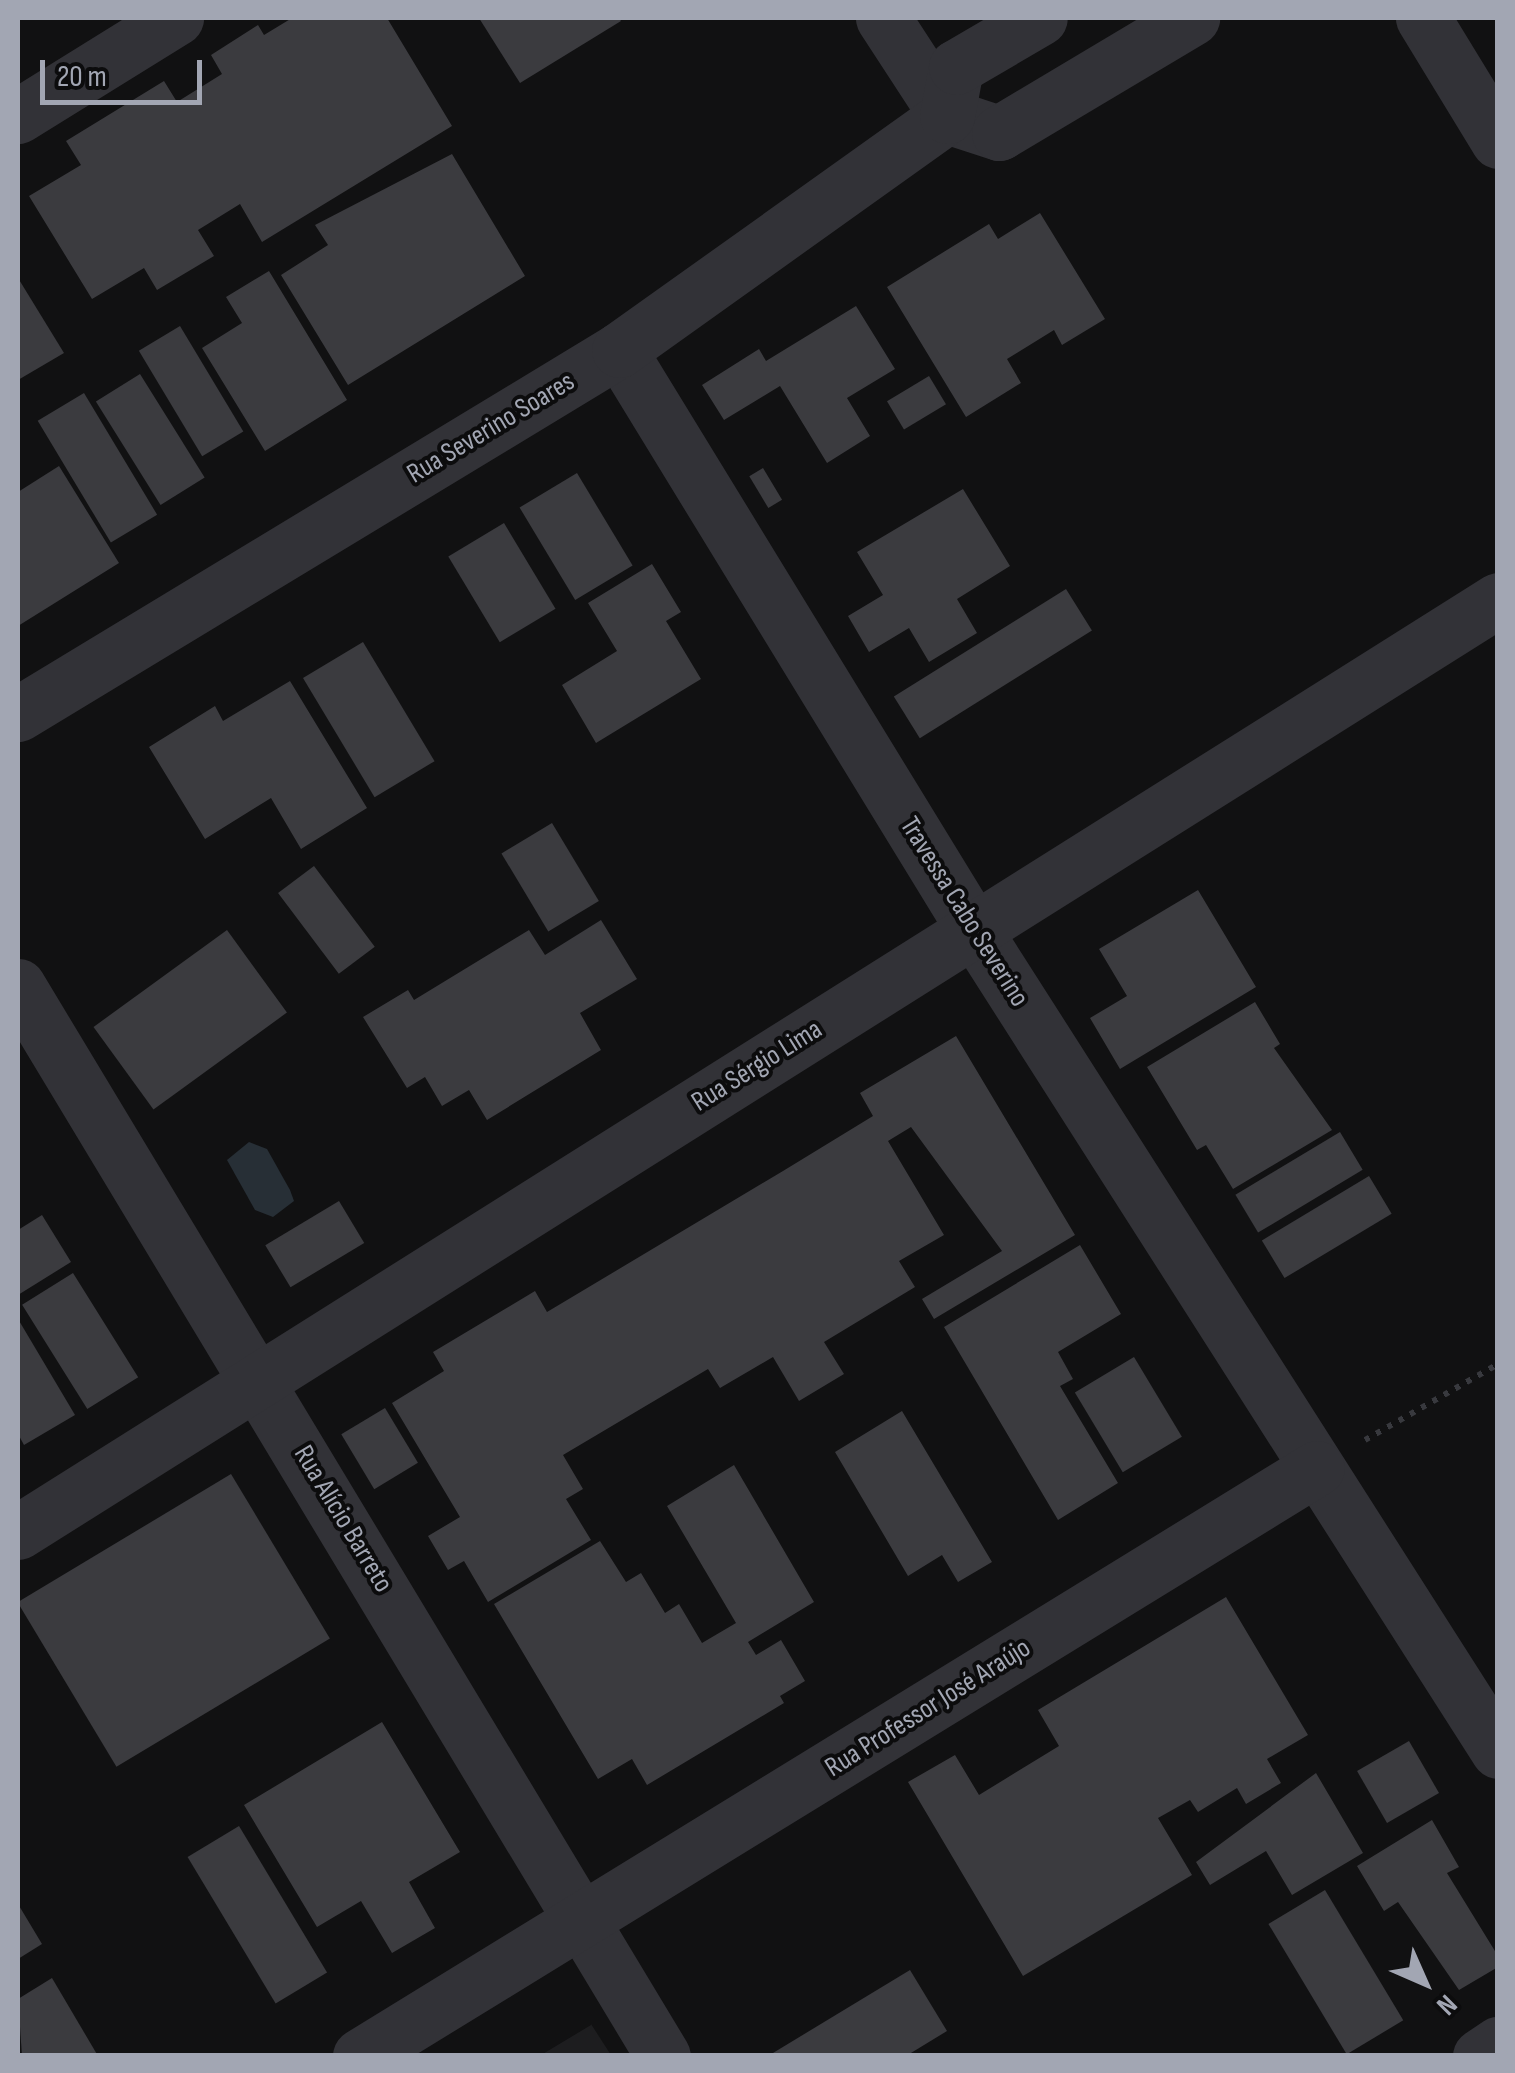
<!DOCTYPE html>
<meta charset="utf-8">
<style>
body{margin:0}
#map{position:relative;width:1515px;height:2073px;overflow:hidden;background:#111112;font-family:"Sofia Sans Condensed",sans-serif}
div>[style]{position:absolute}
.built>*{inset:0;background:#1d1d1f}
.water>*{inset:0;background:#272f36}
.building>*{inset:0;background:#3b3b3f;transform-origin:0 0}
.path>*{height:6px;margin-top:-3px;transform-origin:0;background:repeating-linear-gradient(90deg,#38393e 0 5px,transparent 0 13px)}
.minor>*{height:55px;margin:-27.5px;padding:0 27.5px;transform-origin:27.5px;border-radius:27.5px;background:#323237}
span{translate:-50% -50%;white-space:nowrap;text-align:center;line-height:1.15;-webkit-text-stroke:8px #0c0c0d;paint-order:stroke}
.street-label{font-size:28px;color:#a2a6b3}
.frame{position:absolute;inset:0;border:20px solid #a2a6b3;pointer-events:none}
.north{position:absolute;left:1375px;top:1933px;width:100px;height:100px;-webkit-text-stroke:8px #0c0c0d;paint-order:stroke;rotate:135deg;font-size:28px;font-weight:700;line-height:40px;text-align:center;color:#a2a6b3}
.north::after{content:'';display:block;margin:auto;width:35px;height:45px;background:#a2a6b3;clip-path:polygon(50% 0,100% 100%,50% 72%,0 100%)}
.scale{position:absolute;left:40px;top:60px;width:162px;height:45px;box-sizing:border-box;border:5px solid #a2a6b3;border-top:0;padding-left:12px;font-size:30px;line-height:35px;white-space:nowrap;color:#a2a6b3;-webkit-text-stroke:8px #0c0c0d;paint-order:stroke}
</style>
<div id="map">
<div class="built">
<i style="clip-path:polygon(591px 2024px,611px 2055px,541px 2055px,591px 2025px)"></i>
</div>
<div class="water">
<i style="clip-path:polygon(249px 1142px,267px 1149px,290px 1190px,294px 1201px,273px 1217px,255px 1210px,227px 1160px)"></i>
</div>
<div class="building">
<i style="clip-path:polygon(292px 18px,387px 18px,452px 126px,262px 242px,240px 204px,198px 230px,214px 256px,157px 290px,144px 268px,92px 299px,29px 196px,81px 165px,66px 141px,164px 81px,177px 102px,222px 74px,211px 55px,258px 25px,264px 35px)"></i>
<i style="clip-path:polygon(479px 18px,619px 18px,621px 21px,520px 83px)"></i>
<i style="clip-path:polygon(452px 154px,525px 276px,348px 385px,281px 275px,328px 245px,315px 225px)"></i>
<i style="clip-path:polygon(1040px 213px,1105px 319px,1062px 345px,1054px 330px,1007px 359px,1021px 383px,966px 417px,887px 287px,989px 224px,998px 239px)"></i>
<i style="clip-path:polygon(269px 271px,347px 400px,265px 451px,202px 348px,242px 323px,226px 297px)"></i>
<i style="clip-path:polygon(18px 278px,64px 353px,18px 380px)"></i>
<i style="clip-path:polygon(856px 306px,895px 369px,847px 398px,870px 436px,827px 463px,780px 386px,724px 420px,702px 385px,759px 349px,766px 361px)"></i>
<i style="left:180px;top:326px;width:123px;height:48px;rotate:59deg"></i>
<i style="left:140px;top:374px;width:122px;height:52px;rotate:58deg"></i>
<i style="left:929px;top:376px;width:33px;height:49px;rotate:59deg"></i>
<i style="left:84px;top:393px;width:142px;height:54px;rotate:59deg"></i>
<i style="clip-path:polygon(59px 466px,119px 563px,18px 626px,18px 492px)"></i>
<i style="left:763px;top:468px;width:37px;height:16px;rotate:59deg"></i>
<i style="left:577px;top:473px;width:108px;height:67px;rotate:59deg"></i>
<i style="clip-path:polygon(963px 489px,1010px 566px,957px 599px,977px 633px,929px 662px,909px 628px,869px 652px,848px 616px,883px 595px,857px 552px)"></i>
<i style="left:504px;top:523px;width:100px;height:65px;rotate:59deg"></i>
<i style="clip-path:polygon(652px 564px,681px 612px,666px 621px,701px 679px,596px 743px,562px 685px,617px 651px,588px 603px)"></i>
<i style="left:1066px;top:589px;width:49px;height:203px;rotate:58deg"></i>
<i style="left:363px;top:642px;width:139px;height:70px;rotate:59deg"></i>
<i style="clip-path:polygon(290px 681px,367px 808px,301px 849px,271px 798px,205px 839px,149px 747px,215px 706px,223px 721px)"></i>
<i style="left:552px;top:823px;width:91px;height:59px;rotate:59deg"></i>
<i style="left:314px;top:866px;width:101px;height:45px;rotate:53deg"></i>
<i style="clip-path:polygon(1198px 890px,1256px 987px,1120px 1069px,1090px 1018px,1127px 996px,1099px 949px)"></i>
<i style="clip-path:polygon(601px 920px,637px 979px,580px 1013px,601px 1050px,487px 1120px,469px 1090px,442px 1106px,425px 1077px,407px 1088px,363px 1017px,408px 990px,414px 1000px,529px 930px,545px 955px)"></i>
<i style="left:227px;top:930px;width:102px;height:165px;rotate:54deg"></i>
<i style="clip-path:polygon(1255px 1002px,1280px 1044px,1274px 1048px,1332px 1130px,1233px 1189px,1206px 1145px,1197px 1150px,1147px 1067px)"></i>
<i style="clip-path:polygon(956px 1036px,1075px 1235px,934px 1319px,922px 1299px,1002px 1251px,911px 1127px,888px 1141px,944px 1235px,899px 1261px,915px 1287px,824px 1342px,844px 1374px,799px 1401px,773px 1357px,720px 1388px,708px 1369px,563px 1455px,583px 1489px,566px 1499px,591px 1540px,488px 1602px,464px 1561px,448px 1570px,428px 1536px,460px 1517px,392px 1403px,444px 1371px,433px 1352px,535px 1291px,547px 1312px,783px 1171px,873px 1116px,860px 1093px)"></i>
<i style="left:1340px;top:1132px;width:44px;height:122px;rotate:59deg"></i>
<i style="left:1369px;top:1176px;width:44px;height:125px;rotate:59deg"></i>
<i style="left:339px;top:1201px;width:49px;height:86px;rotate:59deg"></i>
<i style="clip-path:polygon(42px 1215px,71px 1262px,18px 1295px,18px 1230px)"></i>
<i style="clip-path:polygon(1080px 1245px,1121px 1314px,1058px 1352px,1073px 1379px,1060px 1386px,1118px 1483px,1058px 1520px,944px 1327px)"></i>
<i style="left:73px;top:1273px;width:123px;height:60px;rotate:58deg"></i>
<i style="clip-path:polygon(18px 1319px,75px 1415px,24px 1445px,18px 1434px)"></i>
<i style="left:1134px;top:1357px;width:93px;height:69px;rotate:59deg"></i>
<i style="left:385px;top:1408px;width:64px;height:51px;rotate:59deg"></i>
<i style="clip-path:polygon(902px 1411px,992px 1562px,958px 1582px,942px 1555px,908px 1576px,835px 1452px)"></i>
<i style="clip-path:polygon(734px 1465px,814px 1602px,748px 1642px,756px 1655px,781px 1640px,805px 1681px,780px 1696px,784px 1703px,647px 1785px,632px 1759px,598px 1779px,494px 1604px,600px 1541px,626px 1582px,641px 1573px,665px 1613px,679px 1604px,702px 1643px,736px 1623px,667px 1506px)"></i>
<i style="left:231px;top:1474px;width:192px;height:249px;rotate:59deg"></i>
<i style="clip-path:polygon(1226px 1597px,1308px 1735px,1267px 1759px,1281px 1783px,1246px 1804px,1237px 1788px,1198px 1812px,1190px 1800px,1158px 1818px,1192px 1875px,1023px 1976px,908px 1782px,955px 1755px,979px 1795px,1059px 1746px,1038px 1710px)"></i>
<i style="clip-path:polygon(382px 1722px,460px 1852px,409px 1882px,435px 1928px,392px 1953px,361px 1901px,317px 1927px,244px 1805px)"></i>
<i style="left:1409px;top:1741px;width:60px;height:60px;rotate:60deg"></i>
<i style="clip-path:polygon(1316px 1773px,1363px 1853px,1292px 1895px,1266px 1851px,1210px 1885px,1196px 1862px)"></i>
<i style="clip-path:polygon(1432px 1820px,1459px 1867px,1447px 1873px,1498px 1956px,1498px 1967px,1459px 1990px,1398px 1902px,1384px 1911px,1357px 1866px)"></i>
<i style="left:239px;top:1826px;width:171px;height:60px;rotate:59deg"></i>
<i style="left:1325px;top:1890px;width:152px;height:66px;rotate:59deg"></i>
<i style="clip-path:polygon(18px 1904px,42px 1944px,18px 1959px)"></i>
<i style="clip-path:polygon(910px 1970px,947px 2031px,906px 2056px,768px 2056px)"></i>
<i style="clip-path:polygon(52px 1978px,98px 2056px,22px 2056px,18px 1999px)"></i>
</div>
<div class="path">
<i style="left:1365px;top:1440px;width:153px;rotate:-29.7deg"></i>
</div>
<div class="minor">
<i style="left:883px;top:18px;width:117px;rotate:56.9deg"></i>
<i style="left:1423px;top:18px;width:144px;rotate:58.6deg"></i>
<i style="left:18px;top:116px;width:186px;rotate:-31.8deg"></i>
<i style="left:947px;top:116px;width:55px;rotate:18.1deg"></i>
<i style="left:999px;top:133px;width:225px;rotate:-30.8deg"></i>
<i style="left:619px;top:350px;width:680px;rotate:58.53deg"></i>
<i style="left:974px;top:930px;width:974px;rotate:57.45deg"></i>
<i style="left:18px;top:714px;width:703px;rotate:-31.2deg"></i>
<i style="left:619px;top:350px;width:403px;rotate:-35.5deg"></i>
<i style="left:947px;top:116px;width:50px;rotate:-79.6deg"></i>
<i style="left:956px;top:67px;width:97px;rotate:-30.3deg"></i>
<i style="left:18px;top:986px;width:1249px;rotate:58.92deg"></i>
<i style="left:18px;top:1532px;width:1749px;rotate:-32.2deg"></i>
<i style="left:360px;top:2056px;width:1123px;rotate:-31.57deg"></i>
<i style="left:1480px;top:2056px;width:22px;rotate:-34deg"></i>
</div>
<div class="street-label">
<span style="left:491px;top:428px;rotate:-31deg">Rua Severino Soares</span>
<span style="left:964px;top:912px;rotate:58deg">Travessa Cabo Severino</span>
<span style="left:757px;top:1066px;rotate:-32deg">Rua Sérgio Lima</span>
<span style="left:343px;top:1519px;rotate:59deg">Rua Alício Barreto</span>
<span style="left:928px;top:1708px;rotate:-32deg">Rua Professor José Araújo</span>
</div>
<div class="frame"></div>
<div class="north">N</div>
<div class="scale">20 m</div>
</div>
